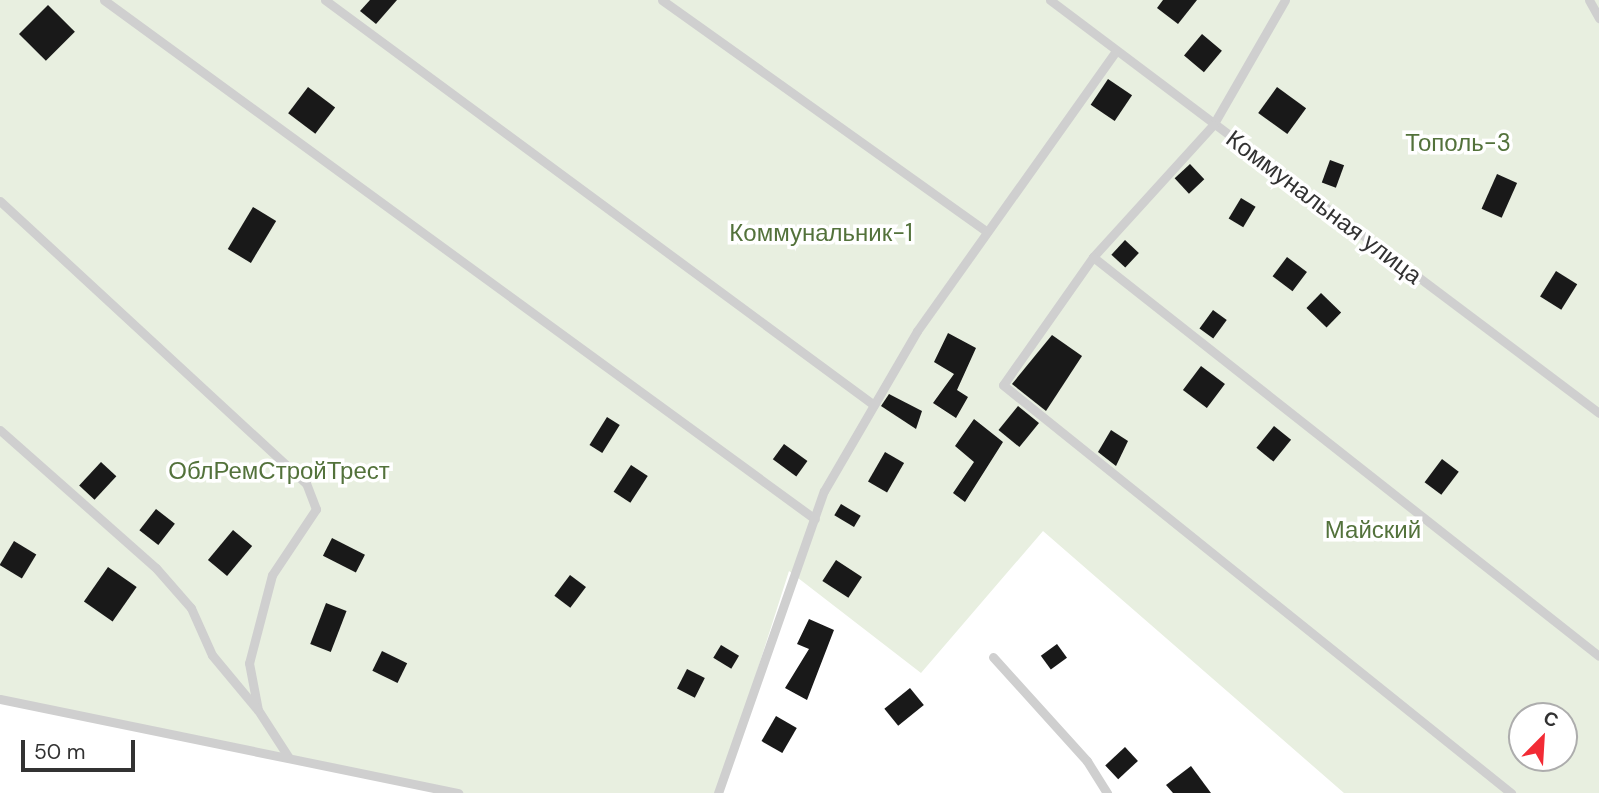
<!DOCTYPE html>
<meta charset="utf-8">
<style>
body{margin:0}
#map{position:relative;width:1599px;height:793px;overflow:hidden;background:#fff;font-family:"DM Sans",sans-serif}
div>[style]{position:absolute}
.green>*{inset:0;background:#e8efe0}
.building>*{inset:0;background:#191919;transform-origin:0 0}
.service>*{height:9px;margin:-4.5px;padding:0 4.5px;transform-origin:4.5px;border-radius:4.5px;background:#cfcfcf}
span{translate:-50% -50%;white-space:nowrap;text-align:center;line-height:1.15;-webkit-text-stroke:7px #fff;paint-order:stroke}
.park-label{font-size:24px;color:#53723b}
.street-label{font-size:24px;color:#323232}
.north{position:absolute;left:1508px;top:702px;width:70px;height:70px;box-sizing:border-box;background:#fff;border:2px solid #adadad;border-radius:50%;rotate:24deg;font-size:19px;font-weight:700;line-height:28px;text-align:center;color:#323232}
.north::after{content:'';display:block;margin:auto;width:24px;height:32px;background:#f22b35;clip-path:polygon(50% 0,100% 100%,50% 72%,0 100%)}
.scale{position:absolute;left:21px;top:740px;width:114px;height:32px;box-sizing:border-box;border:4px solid #323232;border-top:0;padding-left:9px;font-size:21px;line-height:24px;white-space:nowrap;color:#323232;-webkit-text-stroke:5px #fff;paint-order:stroke}
</style>
<div id="map">
<div class="green">
<i style="clip-path:polygon(evenodd,0 0,1599px 0,1599px 793px,1344px 793px,1043px 531px,921px 673px,789px 571px,718px 793px,458px 793px,0 699px,0 0,1522px 716px,1564px 716px,1564px 758px,1522px 758px,1522px 716px)"></i>
</div>
<div class="building">
<i style="clip-path:polygon(370px 0,397px 0,376px 24px,360px 11px)"></i>
<i style="clip-path:polygon(1163px 0,1197px 0,1178px 24px,1157px 8px)"></i>
<i style="left:48px;top:5px;width:38px;height:41px;rotate:45deg"></i>
<i style="left:1202px;top:34px;width:26px;height:28px;rotate:40deg"></i>
<i style="left:1108px;top:79px;width:29px;height:31px;rotate:34deg"></i>
<i style="left:308px;top:87px;width:34px;height:33px;rotate:37deg"></i>
<i style="left:1277px;top:87px;width:36px;height:32px;rotate:36deg"></i>
<i style="left:1330px;top:160px;width:15px;height:24px;rotate:20deg"></i>
<i style="left:1190px;top:164px;width:21px;height:21px;rotate:47deg"></i>
<i style="left:1497px;top:174px;width:22px;height:38px;rotate:24deg"></i>
<i style="left:1241px;top:198px;width:17px;height:24px;rotate:31deg"></i>
<i style="left:253px;top:207px;width:27px;height:49px;rotate:31deg"></i>
<i style="left:1125px;top:240px;width:19px;height:20px;rotate:43deg"></i>
<i style="left:1287px;top:257px;width:25px;height:24px;rotate:37deg"></i>
<i style="left:1556px;top:271px;width:25px;height:30px;rotate:32deg"></i>
<i style="left:1321px;top:293px;width:28px;height:21px;rotate:44deg"></i>
<i style="left:1213px;top:310px;width:17px;height:23px;rotate:36deg"></i>
<i style="clip-path:polygon(948px 333px,976px 348px,957px 390px,968px 397px,956px 418px,933px 403px,954px 374px,934px 362px)"></i>
<i style="clip-path:polygon(1052px 335px,1082px 356px,1046px 411px,1012px 384px)"></i>
<i style="left:1201px;top:366px;width:30px;height:30px;rotate:37deg"></i>
<i style="clip-path:polygon(889px 394px,922px 411px,916px 429px,881px 406px)"></i>
<i style="left:1018px;top:406px;width:27px;height:31px;rotate:39deg"></i>
<i style="left:607px;top:417px;width:15px;height:33px;rotate:32deg"></i>
<i style="clip-path:polygon(974px 419px,1003px 442px,965px 502px,953px 493px,974px 462px,955px 446px)"></i>
<i style="left:1274px;top:426px;width:22px;height:28px;rotate:39deg"></i>
<i style="clip-path:polygon(1111px 430px,1128px 441px,1116px 466px,1098px 452px)"></i>
<i style="left:784px;top:444px;width:29px;height:19px;rotate:36deg"></i>
<i style="left:885px;top:452px;width:22px;height:34px;rotate:30deg"></i>
<i style="left:1442px;top:459px;width:21px;height:29px;rotate:37deg"></i>
<i style="left:101px;top:462px;width:21px;height:32px;rotate:43deg"></i>
<i style="left:631px;top:465px;width:20px;height:32px;rotate:33deg"></i>
<i style="left:841px;top:504px;width:23px;height:13px;rotate:31deg"></i>
<i style="left:156px;top:509px;width:24px;height:27px;rotate:38deg"></i>
<i style="left:233px;top:530px;width:25px;height:39px;rotate:40deg"></i>
<i style="left:332px;top:538px;width:37px;height:20px;rotate:27deg"></i>
<i style="left:14px;top:541px;width:26px;height:28px;rotate:31deg"></i>
<i style="left:836px;top:560px;width:31px;height:25px;rotate:33deg"></i>
<i style="left:108px;top:567px;width:35px;height:42px;rotate:35deg"></i>
<i style="left:570px;top:575px;width:20px;height:26px;rotate:37deg"></i>
<i style="left:326px;top:603px;width:22px;height:44px;rotate:21deg"></i>
<i style="clip-path:polygon(809px 619px,834px 630px,807px 700px,785px 688px,809px 649px,797px 644px)"></i>
<i style="left:1057px;top:644px;width:17px;height:20px;rotate:54deg"></i>
<i style="left:721px;top:645px;width:21px;height:15px;rotate:31deg"></i>
<i style="left:382px;top:651px;width:28px;height:22px;rotate:26deg"></i>
<i style="left:687px;top:669px;width:20px;height:22px;rotate:27deg"></i>
<i style="left:910px;top:688px;width:22px;height:33px;rotate:51deg"></i>
<i style="left:776px;top:716px;width:24px;height:29px;rotate:30deg"></i>
<i style="left:1125px;top:747px;width:19px;height:27px;rotate:47deg"></i>
<i style="clip-path:polygon(1191px 766px,1211px 793px,1173px 793px,1166px 785px)"></i>
</div>
<div class="service">
<i style="left:104px;top:0;width:880px;rotate:36.13deg"></i>
<i style="left:325px;top:0;width:682px;rotate:36.42deg"></i>
<i style="left:662px;top:0;width:399px;rotate:35.5deg"></i>
<i style="left:1050px;top:0;width:687px;rotate:36.95deg"></i>
<i style="left:1285px;top:0;width:144px;rotate:119.9deg"></i>
<i style="left:1213px;top:125px;width:178px;rotate:132.3deg"></i>
<i style="left:1093px;top:257px;width:644px;rotate:38.26deg"></i>
<i style="left:1589px;top:0;width:21px;rotate:61deg"></i>
<i style="left:0;top:201px;width:416px;rotate:42.7deg"></i>
<i style="left:306px;top:483px;width:28px;rotate:69deg"></i>
<i style="left:316px;top:509px;width:79px;rotate:123.7deg"></i>
<i style="left:272px;top:575px;width:91px;rotate:104.6deg"></i>
<i style="left:249px;top:663px;width:48px;rotate:79.2deg"></i>
<i style="left:258px;top:710px;width:57px;rotate:57.1deg"></i>
<i style="left:1093px;top:257px;width:156px;rotate:125.1deg"></i>
<i style="left:1003px;top:385px;width:652px;rotate:38.77deg"></i>
<i style="left:0;top:430px;width:208px;rotate:41.5deg"></i>
<i style="left:156px;top:568px;width:53px;rotate:48.8deg"></i>
<i style="left:191px;top:608px;width:51px;rotate:65.9deg"></i>
<i style="left:212px;top:655px;width:70px;rotate:50.2deg"></i>
<i style="left:993px;top:657px;width:140px;rotate:47.9deg"></i>
<i style="left:1087px;top:761px;width:38px;rotate:58deg"></i>
<i style="left:0;top:699px;width:468px;rotate:11.6deg"></i>
<i style="left:718px;top:793px;width:320px;rotate:-70.7deg"></i>
<i style="left:824px;top:491px;width:185px;rotate:-59.8deg"></i>
<i style="left:917px;top:331px;width:342px;rotate:-54.6deg"></i>
</div>
<div class="park-label">
<span style="left:1458px;top:143px">Тополь-3</span>
<span style="left:821px;top:233px">Коммунальник-1</span>
<span style="left:279px;top:471px">ОблРемСтройТрест</span>
<span style="left:1373px;top:530px">Майский</span>
</div>
<div class="street-label">
<span style="left:1324px;top:207px;rotate:37deg">Коммунальная улица</span>
</div>
<div class="north">С</div>
<div class="scale">50 m</div>
</div>
